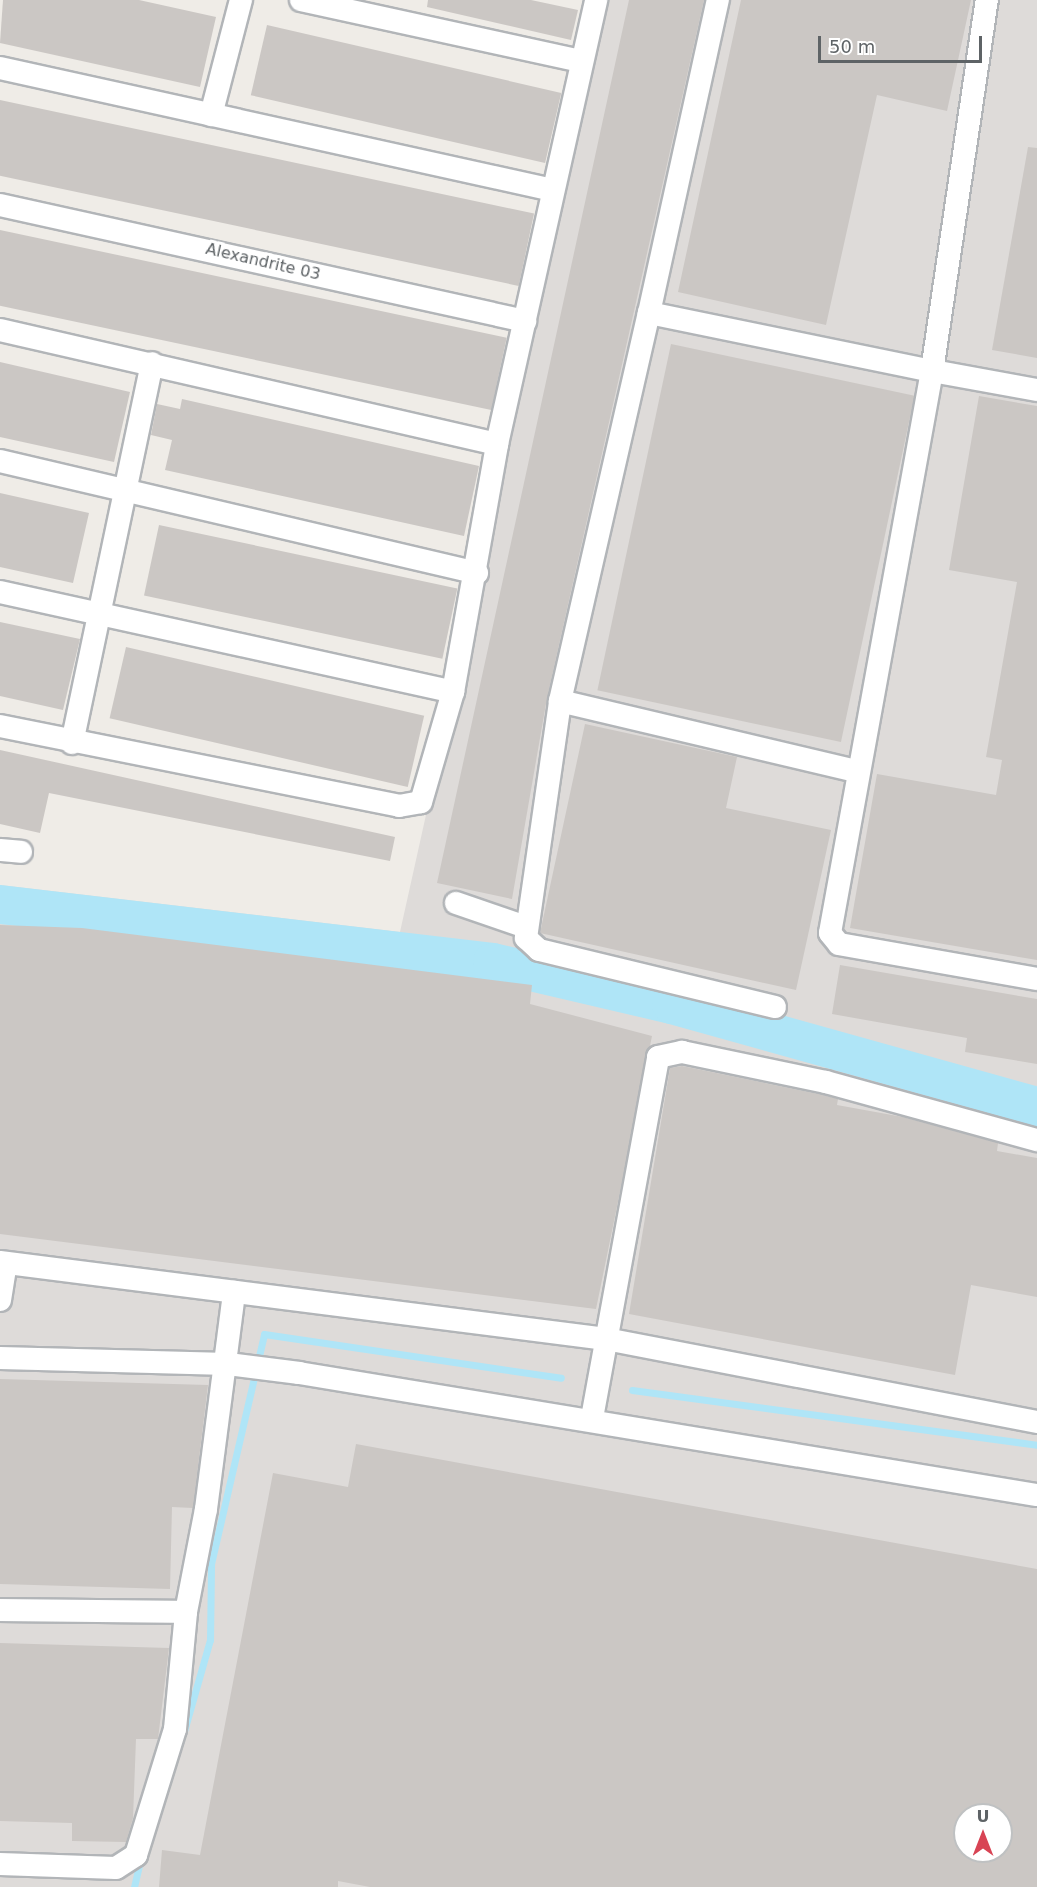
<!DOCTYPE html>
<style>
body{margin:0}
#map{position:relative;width:1037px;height:1887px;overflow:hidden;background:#efece7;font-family:"DejaVu Sans",sans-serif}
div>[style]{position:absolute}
.industrial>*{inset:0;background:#dedbd9}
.stream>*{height:7px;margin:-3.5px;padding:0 3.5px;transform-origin:3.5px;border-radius:3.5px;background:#afe5f7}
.river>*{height:39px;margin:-19.5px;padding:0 19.5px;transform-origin:19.5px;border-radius:19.5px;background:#afe5f7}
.building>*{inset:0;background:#cbc7c4;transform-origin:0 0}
.roads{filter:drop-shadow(2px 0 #b2b5b8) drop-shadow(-2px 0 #b2b5b8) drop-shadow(0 2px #b2b5b8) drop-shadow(0 -2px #b2b5b8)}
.minor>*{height:22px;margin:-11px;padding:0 11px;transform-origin:11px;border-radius:11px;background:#fff}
span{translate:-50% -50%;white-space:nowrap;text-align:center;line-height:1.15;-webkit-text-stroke:6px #fff;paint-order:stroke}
.street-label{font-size:16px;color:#5e6366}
.north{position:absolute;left:953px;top:1803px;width:60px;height:60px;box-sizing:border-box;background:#fff;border:2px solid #bfc1c2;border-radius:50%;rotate:0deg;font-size:16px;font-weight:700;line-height:24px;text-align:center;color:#5e6366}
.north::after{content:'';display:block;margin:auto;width:21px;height:27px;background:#d84454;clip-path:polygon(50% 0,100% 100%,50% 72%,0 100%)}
.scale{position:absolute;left:818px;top:36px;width:164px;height:27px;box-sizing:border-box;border:3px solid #5e6366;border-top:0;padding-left:8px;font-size:18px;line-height:21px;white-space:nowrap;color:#5e6366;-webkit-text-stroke:4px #fff;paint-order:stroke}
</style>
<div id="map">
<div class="industrial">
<i style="clip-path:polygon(evenodd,607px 0,1037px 0,1037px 1887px,0 1887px,0 885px,400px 932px,607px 0,965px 1815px,1001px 1815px,1001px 1851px,965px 1851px,965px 1815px)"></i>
</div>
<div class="stream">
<i style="left:632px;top:1390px;width:409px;rotate:7.7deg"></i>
<i style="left:184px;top:1731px;width:95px;rotate:-74.1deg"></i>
<i style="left:210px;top:1640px;width:76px;rotate:-89.2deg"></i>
<i style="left:211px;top:1564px;width:236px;rotate:-77deg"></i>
<i style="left:264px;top:1334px;width:300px;rotate:8.4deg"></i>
<i style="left:134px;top:1887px;width:28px;rotate:-77deg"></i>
</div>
<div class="river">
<i style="left:0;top:904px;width:495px;rotate:6.7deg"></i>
<i style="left:492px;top:962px;width:184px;rotate:13.2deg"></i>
<i style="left:671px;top:1004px;width:380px;rotate:15.6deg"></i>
</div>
<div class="building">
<i style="clip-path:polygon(3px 0,139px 0,216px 17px,200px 87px,0 43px)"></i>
<i style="clip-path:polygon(428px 0,531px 0,578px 10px,571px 40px,427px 7px)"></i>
<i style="clip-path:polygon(629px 0,704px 0,547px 698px,512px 899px,437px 883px)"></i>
<i style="clip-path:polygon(741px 0,971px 0,947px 111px,877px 95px,826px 325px,678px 292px)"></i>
<i style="left:267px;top:25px;width:302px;height:72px;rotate:13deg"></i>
<i style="left:0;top:100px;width:546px;height:74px;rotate:12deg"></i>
<i style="clip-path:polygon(1028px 147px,1037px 148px,1037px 358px,992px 350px)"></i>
<i style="left:0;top:230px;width:518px;height:74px;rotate:12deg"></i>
<i style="left:671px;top:344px;width:249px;height:354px;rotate:12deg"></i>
<i style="clip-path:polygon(0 362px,130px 392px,114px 462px,0 437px)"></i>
<i style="clip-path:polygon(979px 396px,1037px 406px,1037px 960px,850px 928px,877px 774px,996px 795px,1002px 760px,986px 757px,1017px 582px,949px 570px)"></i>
<i style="clip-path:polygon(182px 399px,479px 466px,464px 536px,165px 470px,172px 440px,151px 435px,157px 404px,180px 409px)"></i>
<i style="clip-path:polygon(0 493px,89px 513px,73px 583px,0 567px)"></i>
<i style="left:159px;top:525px;width:305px;height:72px;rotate:12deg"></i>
<i style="clip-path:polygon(0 622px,80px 639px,63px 710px,0 696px)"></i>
<i style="left:126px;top:647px;width:306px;height:73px;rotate:13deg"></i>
<i style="clip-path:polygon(585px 724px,737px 757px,726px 808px,831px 830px,796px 990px,540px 933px)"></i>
<i style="clip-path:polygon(0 750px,395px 837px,390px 861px,49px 793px,40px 833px,0 824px)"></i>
<i style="clip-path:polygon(0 925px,82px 928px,532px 985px,530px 1004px,652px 1036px,596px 1309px,0 1234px)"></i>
<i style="clip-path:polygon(840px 965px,1037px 999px,1037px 1064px,965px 1052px,967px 1038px,832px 1014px)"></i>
<i style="clip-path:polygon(682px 1066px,823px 1095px,838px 1099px,837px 1105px,903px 1117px,998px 1143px,997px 1151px,1037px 1158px,1037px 1297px,971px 1285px,955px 1375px,629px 1314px,670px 1068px)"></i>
<i style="clip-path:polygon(0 1379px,208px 1385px,193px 1508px,172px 1507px,170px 1589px,0 1584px)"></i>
<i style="clip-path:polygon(evenodd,356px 1444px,1037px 1569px,1037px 1887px,370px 1887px,338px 1881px,338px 1887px,159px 1887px,162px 1850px,200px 1855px,273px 1473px,348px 1487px,356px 1444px,965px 1815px,1001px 1815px,1001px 1851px,965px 1851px,965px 1815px)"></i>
<i style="clip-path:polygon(0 1643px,169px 1648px,158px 1739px,136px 1739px,133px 1818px,126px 1842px,72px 1841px,72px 1823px,0 1821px)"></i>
</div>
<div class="roads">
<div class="minor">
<i style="left:301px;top:0;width:287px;rotate:12.3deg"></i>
<i style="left:0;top:68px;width:566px;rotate:12.44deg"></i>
<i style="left:211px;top:115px;width:119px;rotate:-75.4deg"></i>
<i style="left:0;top:205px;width:538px;rotate:12.46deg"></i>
<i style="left:649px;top:313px;width:321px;rotate:-77.6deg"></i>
<i style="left:0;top:330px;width:510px;rotate:12.92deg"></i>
<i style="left:1037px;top:390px;width:107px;rotate:-169.7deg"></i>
<i style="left:932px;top:371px;width:571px;rotate:100.29deg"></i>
<i style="left:830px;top:933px;width:14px;rotate:51deg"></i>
<i style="left:839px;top:944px;width:201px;rotate:10deg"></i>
<i style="left:0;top:461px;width:490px;rotate:13.2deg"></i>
<i style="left:0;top:592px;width:464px;rotate:12.4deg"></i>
<i style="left:560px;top:701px;width:305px;rotate:13.3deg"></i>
<i style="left:0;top:726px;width:407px;rotate:11.3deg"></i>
<i style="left:399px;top:806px;width:22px;rotate:-10deg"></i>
<i style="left:421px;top:802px;width:115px;rotate:-73.8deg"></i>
<i style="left:453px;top:692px;width:252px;rotate:-79.9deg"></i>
<i style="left:497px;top:444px;width:455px;rotate:-77.4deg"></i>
<i style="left:72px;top:743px;width:388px;rotate:-78.1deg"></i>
<i style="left:0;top:850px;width:21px;rotate:5deg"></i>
<i style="left:456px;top:903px;width:71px;rotate:18.9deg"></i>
<i style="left:775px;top:1007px;width:243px;rotate:-166.4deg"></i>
<i style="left:539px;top:950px;width:18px;rotate:-137deg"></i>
<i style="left:526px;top:938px;width:239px;rotate:-81.8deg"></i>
<i style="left:560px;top:701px;width:398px;rotate:-77.1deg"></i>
<i style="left:649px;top:313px;width:289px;rotate:11.6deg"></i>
<i style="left:932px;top:371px;width:375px;rotate:-81.6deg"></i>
<i style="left:0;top:1262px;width:611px;rotate:7.24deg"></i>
<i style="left:606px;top:1339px;width:439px;rotate:10.9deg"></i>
<i style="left:0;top:1300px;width:37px;rotate:-81deg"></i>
<i style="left:0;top:1358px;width:228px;rotate:1.5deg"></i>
<i style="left:228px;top:1364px;width:72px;rotate:7.2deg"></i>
<i style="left:299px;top:1373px;width:748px;rotate:9.39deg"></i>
<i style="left:592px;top:1418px;width:367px;rotate:-79.6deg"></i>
<i style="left:658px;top:1057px;width:25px;rotate:-12deg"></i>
<i style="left:682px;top:1052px;width:147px;rotate:11.8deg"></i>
<i style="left:826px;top:1082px;width:219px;rotate:15.4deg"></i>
<i style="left:0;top:1610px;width:186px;rotate:0.6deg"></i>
<i style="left:0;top:1864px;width:116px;rotate:2deg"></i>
<i style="left:116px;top:1868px;width:24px;rotate:-33deg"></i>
<i style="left:136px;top:1855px;width:132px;rotate:-72.8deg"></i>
<i style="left:175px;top:1729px;width:118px;rotate:-84.6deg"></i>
<i style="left:186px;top:1612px;width:105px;rotate:-79deg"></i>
<i style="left:206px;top:1509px;width:219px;rotate:-82.6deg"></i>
</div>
</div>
<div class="street-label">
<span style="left:263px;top:262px;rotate:13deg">Alexandrite 03</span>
</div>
<div class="north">U</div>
<div class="scale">50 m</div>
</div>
